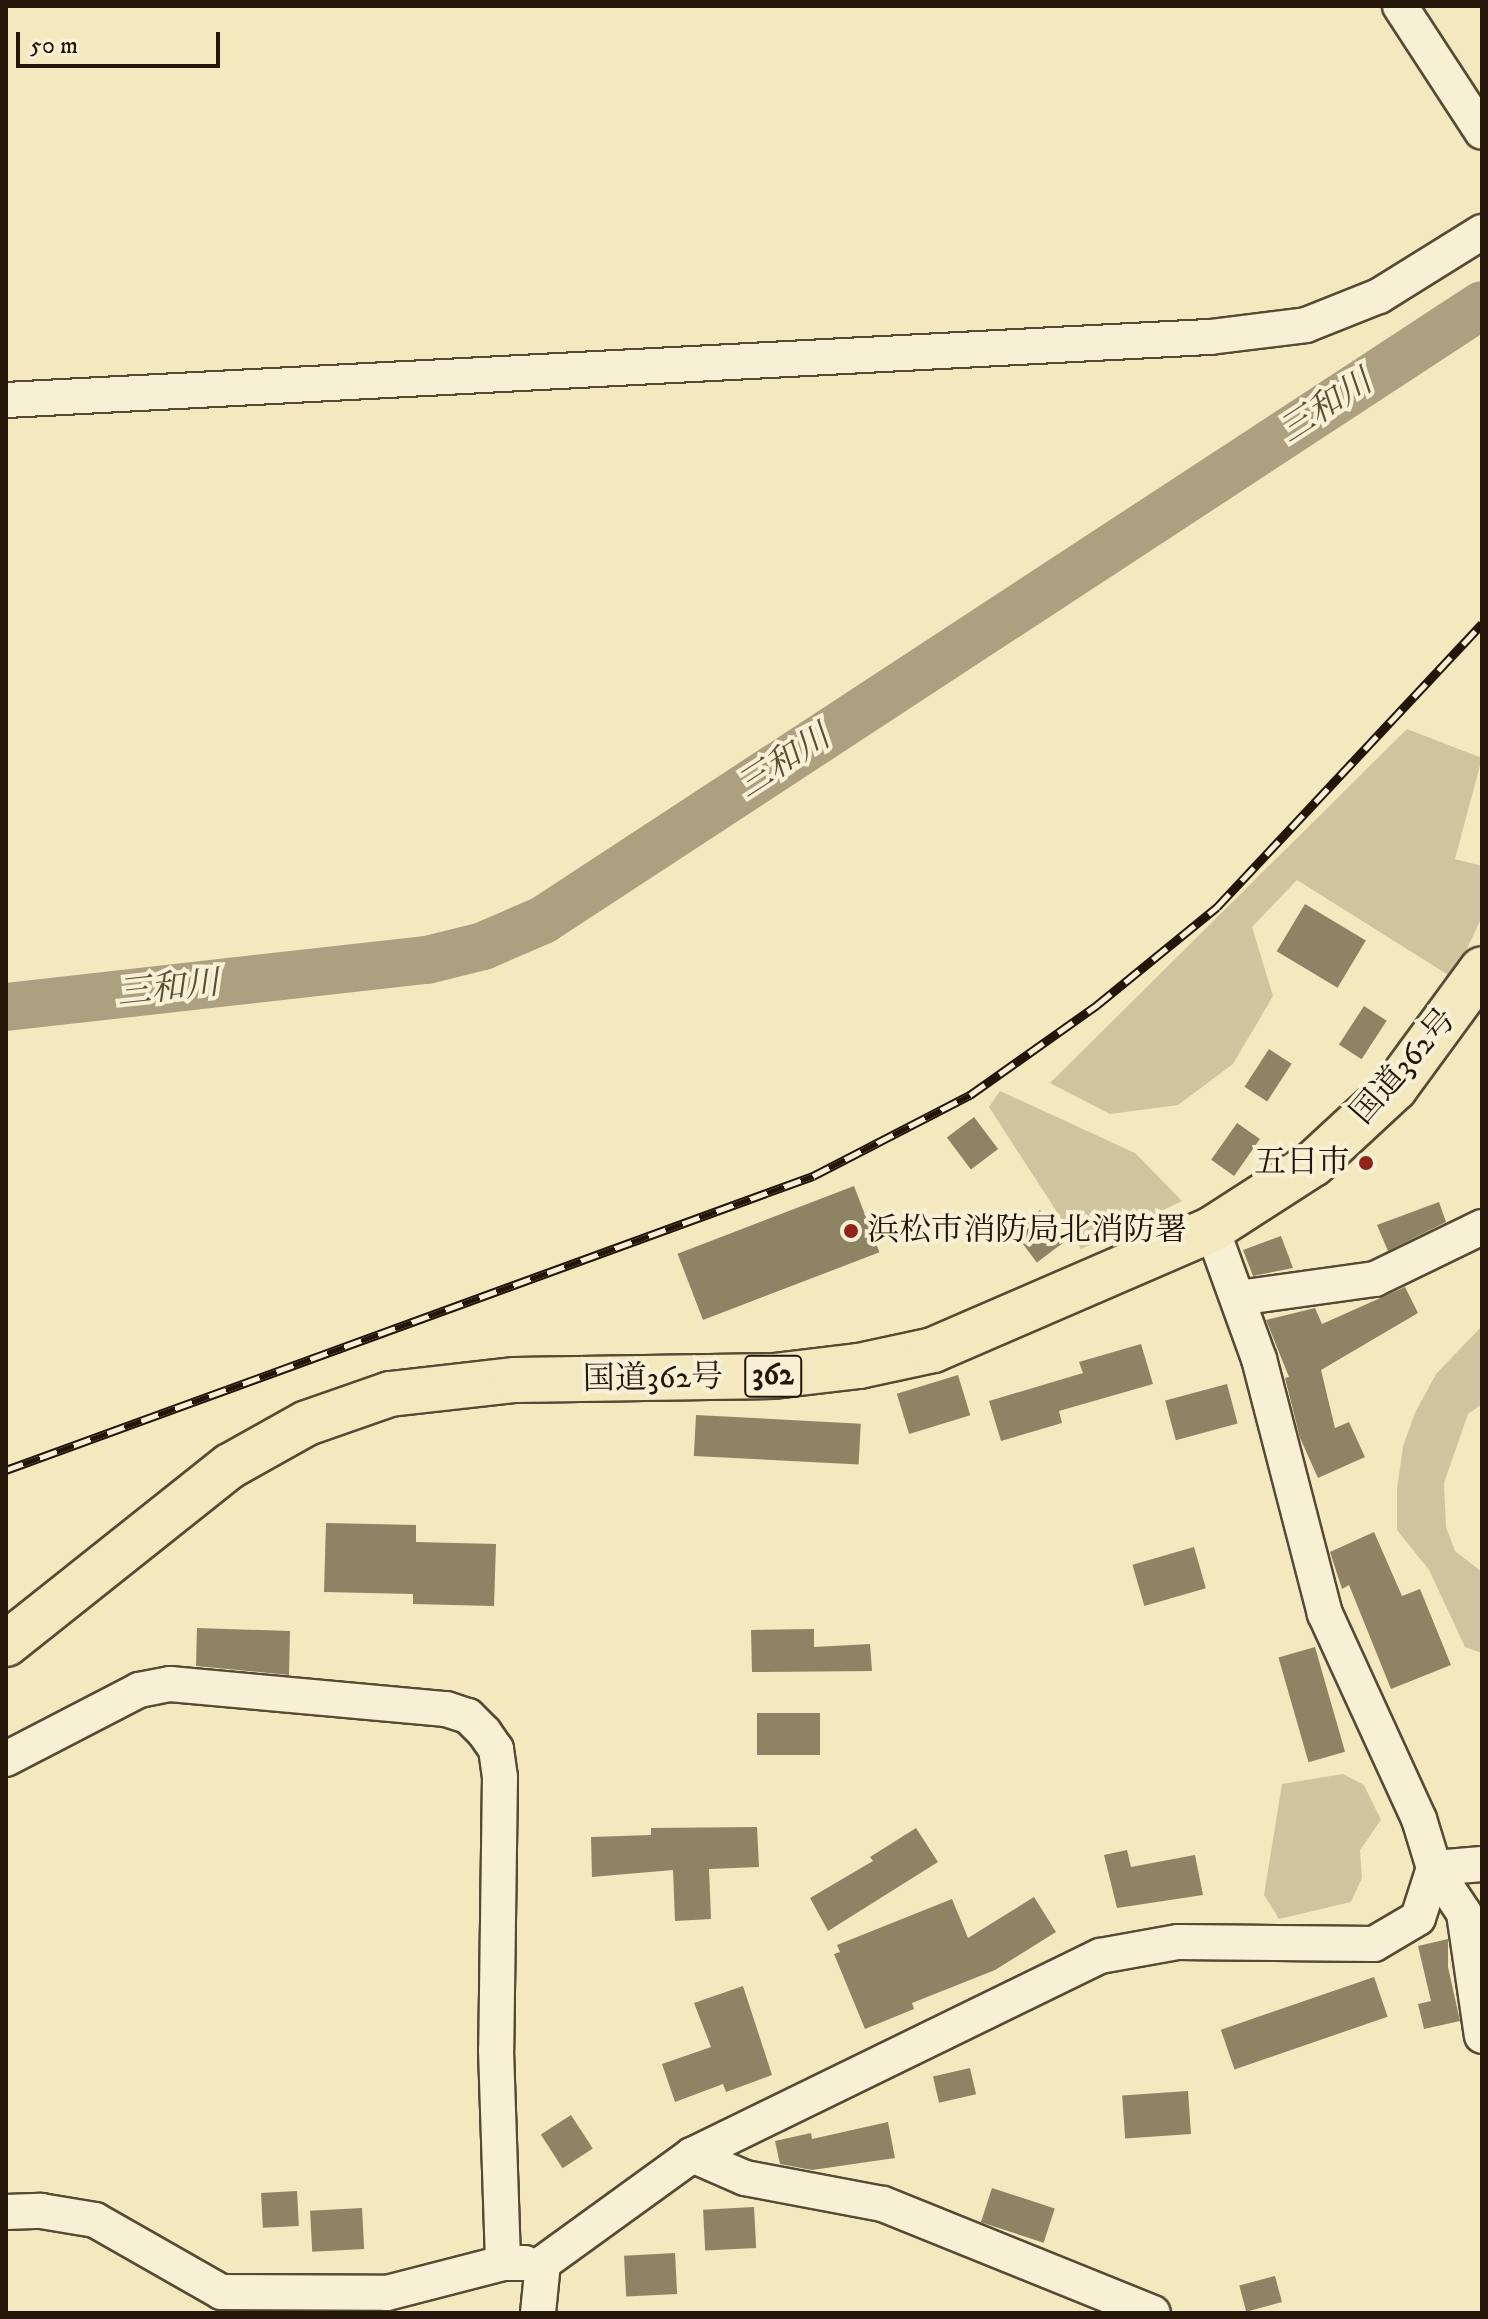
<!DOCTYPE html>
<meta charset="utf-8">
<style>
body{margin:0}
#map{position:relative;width:1488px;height:2319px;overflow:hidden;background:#f3e8be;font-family:"IM FELL DW Pica","Noto Serif JP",serif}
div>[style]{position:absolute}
.green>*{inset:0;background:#d0c49f}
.river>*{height:48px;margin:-24px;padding:0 24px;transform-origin:24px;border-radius:24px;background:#aca080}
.building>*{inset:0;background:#8f8366;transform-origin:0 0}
.roads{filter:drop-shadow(2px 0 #574a35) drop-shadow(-2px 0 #574a35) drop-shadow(0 2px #574a35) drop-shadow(0 -2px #574a35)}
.minor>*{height:34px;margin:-17px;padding:0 17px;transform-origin:17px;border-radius:17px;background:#f7f0d5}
.highway>*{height:44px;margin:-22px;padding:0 22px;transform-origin:22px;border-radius:22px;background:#f3e8be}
.rail>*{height:9px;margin-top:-4.5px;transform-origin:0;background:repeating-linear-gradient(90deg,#f7f0d5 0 18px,#231507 0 36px);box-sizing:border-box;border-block:2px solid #231507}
.dots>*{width:22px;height:22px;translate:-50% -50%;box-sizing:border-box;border:4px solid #f7f0d5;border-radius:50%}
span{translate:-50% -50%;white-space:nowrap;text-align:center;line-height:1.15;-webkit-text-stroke:8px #f7f0d5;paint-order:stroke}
.shield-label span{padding:2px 6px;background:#f7f0d5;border:2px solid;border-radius:6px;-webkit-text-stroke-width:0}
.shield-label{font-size:30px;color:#231507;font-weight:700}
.street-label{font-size:32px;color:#231507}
.poi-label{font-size:32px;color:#231507}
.right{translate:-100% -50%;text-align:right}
.left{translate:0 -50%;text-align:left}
.water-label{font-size:34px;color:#5a4d37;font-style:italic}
.frame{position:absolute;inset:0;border:8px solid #231507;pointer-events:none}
.scale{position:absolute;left:16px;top:32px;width:204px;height:36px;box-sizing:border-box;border:4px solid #231507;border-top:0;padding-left:10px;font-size:24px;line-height:28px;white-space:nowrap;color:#231507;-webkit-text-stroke:6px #f7f0d5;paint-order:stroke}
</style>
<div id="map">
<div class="green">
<i style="clip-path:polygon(1407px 729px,1482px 758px,1455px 859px,1482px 866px,1482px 917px,1453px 978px,1297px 880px,1252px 927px,1273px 996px,1233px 1064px,1178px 1105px,1110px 1114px,1050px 1083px)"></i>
<i style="clip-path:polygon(1000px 1091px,1135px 1153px,1182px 1201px,1081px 1249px,989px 1107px)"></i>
<i style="clip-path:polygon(1482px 1326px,1482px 1404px,1468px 1414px,1444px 1483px,1446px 1527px,1455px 1551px,1482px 1572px,1482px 1653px,1465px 1647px,1429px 1570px,1397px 1530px,1397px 1490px,1403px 1446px,1415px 1413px,1436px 1374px)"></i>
<i style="clip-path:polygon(1343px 1774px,1364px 1785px,1381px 1820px,1360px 1850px,1362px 1878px,1351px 1902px,1279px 1919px,1264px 1895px,1282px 1784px)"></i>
</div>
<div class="river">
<i style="left:6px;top:1007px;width:424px;rotate:-6.4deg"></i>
<i style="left:427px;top:960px;width:58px;rotate:-14deg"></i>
<i style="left:483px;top:946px;width:65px;rotate:-23.4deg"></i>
<i style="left:543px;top:920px;width:1122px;rotate:-33.22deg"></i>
</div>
<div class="building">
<i style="left:1305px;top:904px;width:71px;height:55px;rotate:31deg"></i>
<i style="left:1364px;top:1006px;width:27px;height:46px;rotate:33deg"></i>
<i style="left:1269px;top:1049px;width:27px;height:45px;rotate:33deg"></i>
<i style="left:974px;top:1117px;width:40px;height:34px;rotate:53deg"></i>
<i style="left:1237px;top:1123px;width:28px;height:45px;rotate:35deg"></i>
<i style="left:854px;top:1186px;width:71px;height:189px;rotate:69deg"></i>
<i style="clip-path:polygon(1439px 1202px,1446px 1222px,1388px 1251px,1377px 1225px)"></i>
<i style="left:1040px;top:1210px;width:40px;height:34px;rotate:53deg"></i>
<i style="clip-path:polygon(1281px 1236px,1293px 1268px,1253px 1276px,1243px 1250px)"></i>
<i style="clip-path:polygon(1405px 1287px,1418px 1313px,1321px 1370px,1335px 1428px,1349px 1422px,1365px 1457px,1318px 1478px,1300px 1438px,1285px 1378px,1289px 1377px,1266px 1320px,1315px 1308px,1322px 1324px)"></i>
<i style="clip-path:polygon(1141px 1344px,1153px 1384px,1059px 1411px,1062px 1423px,1001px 1441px,989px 1401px,1083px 1373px,1079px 1362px)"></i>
<i style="left:958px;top:1375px;width:42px;height:64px;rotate:73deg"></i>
<i style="left:1227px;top:1384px;width:41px;height:64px;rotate:75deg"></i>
<i style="left:696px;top:1415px;width:165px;height:41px;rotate:3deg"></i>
<i style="clip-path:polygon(326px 1523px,416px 1525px,416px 1542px,496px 1544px,494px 1606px,413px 1604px,413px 1594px,324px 1592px)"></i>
<i style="clip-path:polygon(1374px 1532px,1402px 1596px,1420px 1589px,1451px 1665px,1391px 1689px,1349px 1585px,1342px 1589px,1330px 1552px)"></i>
<i style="left:1194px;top:1547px;width:43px;height:64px;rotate:74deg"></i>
<i style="clip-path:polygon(197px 1628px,290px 1631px,289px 1675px,196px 1666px)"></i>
<i style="clip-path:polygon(814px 1629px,814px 1647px,870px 1644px,872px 1671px,752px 1672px,751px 1630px)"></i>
<i style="left:1315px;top:1647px;width:109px;height:38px;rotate:74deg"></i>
<i style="left:820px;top:1713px;width:42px;height:63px;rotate:90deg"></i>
<i style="clip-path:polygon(757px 1827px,759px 1867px,709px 1869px,711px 1919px,675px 1921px,673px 1870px,592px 1877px,591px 1837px,651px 1835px,651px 1828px)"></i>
<i style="clip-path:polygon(916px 1828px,938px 1862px,828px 1931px,810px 1898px,873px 1861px,870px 1857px)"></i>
<i style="clip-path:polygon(1127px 1850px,1131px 1867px,1195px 1855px,1203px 1895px,1117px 1908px,1104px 1855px)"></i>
<i style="clip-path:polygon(1034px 1897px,1056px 1932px,995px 1970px,912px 2003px,914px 2009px,865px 2029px,834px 1954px,840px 1952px,837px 1945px,952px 1899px,968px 1938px)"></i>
<i style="clip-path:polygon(1448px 1939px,1448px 1967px,1460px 2021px,1424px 2029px,1418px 2004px,1431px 2001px,1418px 1946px)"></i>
<i style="left:1374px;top:1977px;width:42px;height:162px;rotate:71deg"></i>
<i style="clip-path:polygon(743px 1986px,772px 2075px,726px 2092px,723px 2084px,675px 2102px,662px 2064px,711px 2047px,694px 2003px)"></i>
<i style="left:970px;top:2068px;width:27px;height:38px;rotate:77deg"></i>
<i style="left:1188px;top:2091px;width:43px;height:66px;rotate:86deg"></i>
<i style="left:571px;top:2115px;width:40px;height:36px;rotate:57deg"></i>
<i style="clip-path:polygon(888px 2122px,895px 2158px,812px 2170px,780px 2164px,775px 2141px,811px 2133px,812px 2139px)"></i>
<i style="left:992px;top:2188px;width:66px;height:36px;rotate:18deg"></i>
<i style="left:297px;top:2191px;width:35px;height:36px;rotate:87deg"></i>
<i style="left:754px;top:2207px;width:41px;height:51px;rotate:87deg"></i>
<i style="left:362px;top:2208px;width:41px;height:52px;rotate:87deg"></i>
<i style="left:675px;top:2253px;width:41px;height:51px;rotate:87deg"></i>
<i style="left:1275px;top:2276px;width:27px;height:37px;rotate:75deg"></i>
</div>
<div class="roads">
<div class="minor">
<i style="left:1400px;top:6px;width:150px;rotate:56.9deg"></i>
<i style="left:6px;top:400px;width:1206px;rotate:-3deg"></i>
<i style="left:1210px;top:337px;width:97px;rotate:-7.1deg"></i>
<i style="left:1306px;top:325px;width:79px;rotate:-21.7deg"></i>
<i style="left:1379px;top:296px;width:121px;rotate:-31.9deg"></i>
<i style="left:1238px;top:1298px;width:138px;rotate:-7.9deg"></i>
<i style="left:1375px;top:1279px;width:119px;rotate:-25.9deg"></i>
<i style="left:6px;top:1759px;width:150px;rotate:-27.4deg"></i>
<i style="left:139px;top:1690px;width:32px;rotate:-11deg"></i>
<i style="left:170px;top:1684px;width:277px;rotate:5.2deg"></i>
<i style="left:446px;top:1709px;width:23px;rotate:18deg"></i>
<i style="left:468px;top:1716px;width:23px;rotate:45deg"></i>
<i style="left:484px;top:1732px;width:21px;rotate:55deg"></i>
<i style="left:496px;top:1749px;width:28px;rotate:82deg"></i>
<i style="left:500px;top:1777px;width:273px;rotate:90.8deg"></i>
<i style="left:496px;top:2050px;width:213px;rotate:88.1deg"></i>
<i style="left:1482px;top:1864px;width:48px;rotate:175.2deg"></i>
<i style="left:1434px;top:1868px;width:54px;rotate:56.3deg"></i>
<i style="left:1464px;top:1913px;width:124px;rotate:81.7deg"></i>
<i style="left:692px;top:2155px;width:58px;rotate:23.5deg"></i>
<i style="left:745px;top:2178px;width:140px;rotate:10.7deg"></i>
<i style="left:883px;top:2204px;width:291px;rotate:22deg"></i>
<i style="left:6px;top:2212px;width:35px;rotate:-2deg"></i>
<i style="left:41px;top:2211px;width:55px;rotate:9.5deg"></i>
<i style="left:95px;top:2220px;width:145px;rotate:29.7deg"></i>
<i style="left:221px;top:2292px;width:166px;rotate:0.3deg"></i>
<i style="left:387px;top:2293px;width:120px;rotate:-14.5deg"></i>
<i style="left:503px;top:2263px;width:22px"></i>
<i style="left:538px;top:2313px;width:50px;rotate:-84.3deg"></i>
<i style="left:543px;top:2263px;width:184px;rotate:-35.9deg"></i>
<i style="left:692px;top:2155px;width:454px;rotate:-26deg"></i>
<i style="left:1100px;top:1956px;width:79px;rotate:-10.2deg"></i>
<i style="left:1178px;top:1942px;width:196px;rotate:0.6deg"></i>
<i style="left:1374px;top:1944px;width:51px;rotate:-30.6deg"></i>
<i style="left:1418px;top:1918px;width:52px;rotate:-72.3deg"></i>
<i style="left:1434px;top:1868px;width:51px;rotate:-107deg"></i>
<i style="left:1419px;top:1819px;width:226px;rotate:-114.6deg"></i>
<i style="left:1325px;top:1614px;width:263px;rotate:-104.5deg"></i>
<i style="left:1259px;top:1359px;width:138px;rotate:-109.9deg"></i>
</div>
<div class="highway">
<i style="left:6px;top:1644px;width:286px;rotate:-38.5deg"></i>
<i style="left:230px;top:1466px;width:88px;rotate:-29.2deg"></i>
<i style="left:307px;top:1423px;width:88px;rotate:-19.3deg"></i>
<i style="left:390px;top:1394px;width:126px;rotate:-6.4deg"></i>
<i style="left:515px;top:1380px;width:259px;rotate:-0.9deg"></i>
<i style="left:774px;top:1376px;width:86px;rotate:-6.7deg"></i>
<i style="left:859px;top:1366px;width:76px;rotate:-12.2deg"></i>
<i style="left:933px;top:1350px;width:304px;rotate:-23.4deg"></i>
<i style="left:1212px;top:1229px;width:120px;rotate:-32.8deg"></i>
<i style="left:1313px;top:1164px;width:112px;rotate:-42.8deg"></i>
<i style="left:1395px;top:1088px;width:147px;rotate:-53.8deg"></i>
</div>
</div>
<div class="rail">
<i style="left:6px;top:1470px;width:859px;rotate:-20.02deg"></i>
<i style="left:813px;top:1176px;width:177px;rotate:-27.3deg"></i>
<i style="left:970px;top:1095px;width:156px;rotate:-35.3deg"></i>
<i style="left:1097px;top:1005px;width:155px;rotate:-39.2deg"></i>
<i style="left:1217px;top:907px;width:388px;rotate:-46.9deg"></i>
</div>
<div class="dots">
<i style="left:1366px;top:1163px;background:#8f2418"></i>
<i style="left:851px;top:1231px;background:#8f2418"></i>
</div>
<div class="shield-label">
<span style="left:773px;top:1376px">362</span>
</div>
<div class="street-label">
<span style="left:1404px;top:1067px;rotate:-49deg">国道362号</span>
<span style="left:653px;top:1379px;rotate:-1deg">国道362号</span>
</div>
<div class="poi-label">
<span class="right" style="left:1350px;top:1163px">五日市</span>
<span class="left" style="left:867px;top:1231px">浜松市消防局北消防署</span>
</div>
<div class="water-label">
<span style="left:1326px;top:407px;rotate:-33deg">三和川</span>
<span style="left:784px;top:762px;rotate:-33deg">三和川</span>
<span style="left:168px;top:989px;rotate:-6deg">三和川</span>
</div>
<div class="frame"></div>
<div class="scale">50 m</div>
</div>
